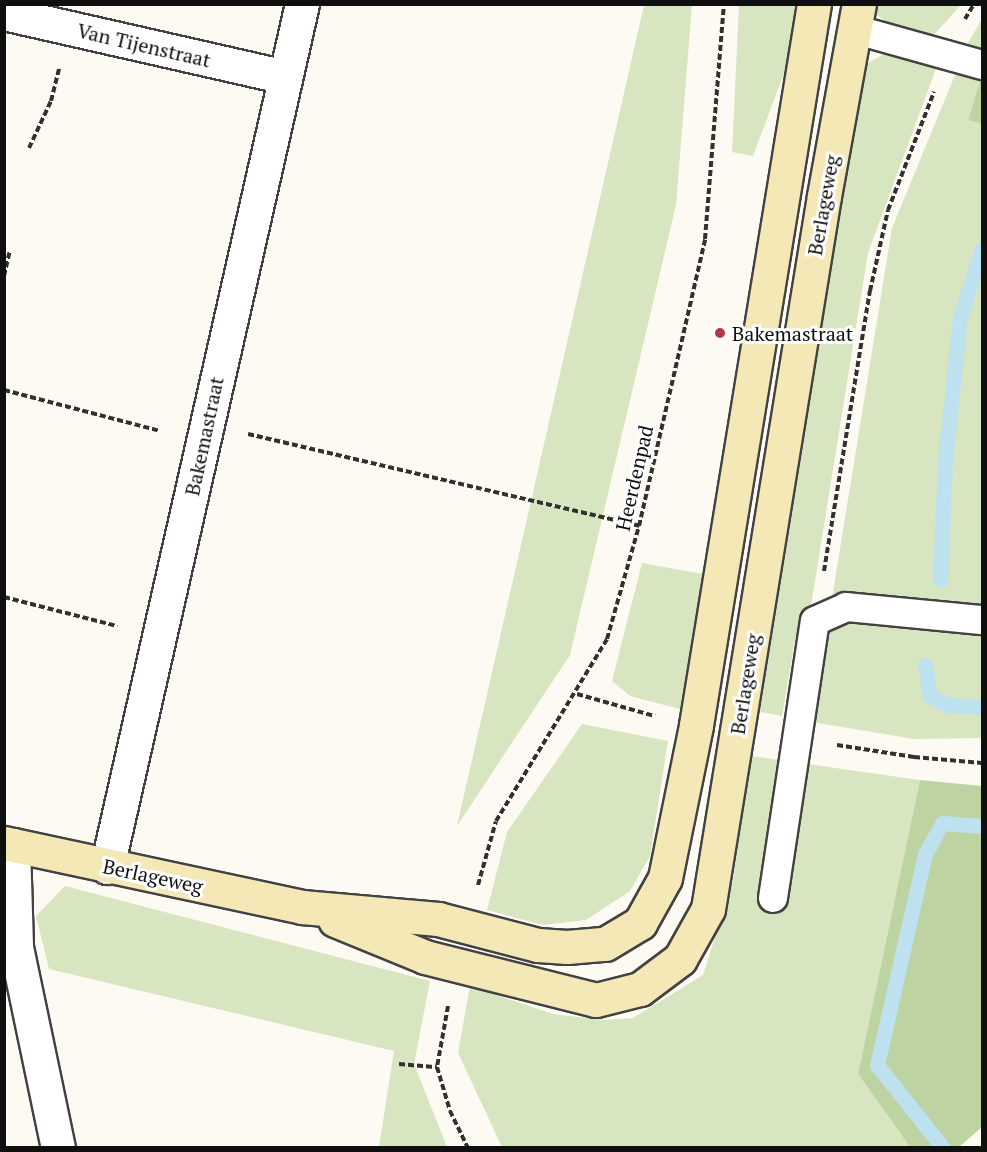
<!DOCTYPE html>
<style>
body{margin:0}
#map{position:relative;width:987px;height:1152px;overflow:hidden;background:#fdfaf3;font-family:"PT Serif",serif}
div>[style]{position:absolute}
.green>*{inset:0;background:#d7e5c0}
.forest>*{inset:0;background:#bdd3a1}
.stream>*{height:15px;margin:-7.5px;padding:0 7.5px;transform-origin:7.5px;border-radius:7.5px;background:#bee1ef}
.path>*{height:4px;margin-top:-2px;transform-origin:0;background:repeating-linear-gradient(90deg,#313131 0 6px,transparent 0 9px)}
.roads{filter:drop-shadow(2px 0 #424242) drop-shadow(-2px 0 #424242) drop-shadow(0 2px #424242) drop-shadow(0 -2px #424242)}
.lane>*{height:28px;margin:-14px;padding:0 14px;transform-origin:14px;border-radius:14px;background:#fff}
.street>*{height:33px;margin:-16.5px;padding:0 16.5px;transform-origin:16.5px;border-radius:16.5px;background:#fff}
.secondary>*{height:33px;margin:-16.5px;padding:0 16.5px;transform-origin:16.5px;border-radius:16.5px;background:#f5e8b7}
.dots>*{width:16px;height:16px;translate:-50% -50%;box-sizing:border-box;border:3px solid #fff;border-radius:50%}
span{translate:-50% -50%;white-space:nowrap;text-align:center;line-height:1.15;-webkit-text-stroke:6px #fff;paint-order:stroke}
.street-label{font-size:20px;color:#0f0f0f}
.poi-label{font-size:20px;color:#0f0f0f}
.left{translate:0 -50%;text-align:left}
.frame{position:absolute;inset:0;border:6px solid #0f0f0f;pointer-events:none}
</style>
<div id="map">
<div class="green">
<i style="clip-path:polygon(644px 5px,692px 5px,676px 205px,570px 655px,457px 826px)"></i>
<i style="clip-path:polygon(739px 5px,795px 5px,789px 60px,753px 156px,732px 152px)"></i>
<i style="clip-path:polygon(873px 5px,961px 5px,932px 37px,897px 30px,872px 11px)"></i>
<i style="clip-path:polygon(982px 19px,982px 74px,968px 120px,982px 124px,982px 738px,914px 739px,812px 722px,892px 228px,969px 41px)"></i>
<i style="clip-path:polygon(886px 53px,937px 66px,868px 253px,810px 612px,795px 640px,782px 716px,760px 712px,864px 65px)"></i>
<i style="clip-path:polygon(642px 563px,703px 574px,680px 709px,630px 696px,612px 681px)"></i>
<i style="clip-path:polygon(582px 724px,668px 741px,650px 856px,630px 891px,586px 920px,543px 925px,487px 910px,507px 832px)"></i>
<i style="clip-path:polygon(751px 756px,920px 780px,858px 1074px,910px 1147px,502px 1147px,458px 1053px,470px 986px,553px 1014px,603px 1020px,633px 1018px,703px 975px,733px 881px)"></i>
<i style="clip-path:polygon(65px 886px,430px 981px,414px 1064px,447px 1147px,379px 1147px,394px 1051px,49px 969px,36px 916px)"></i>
</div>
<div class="forest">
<i style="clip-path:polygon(982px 74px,982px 124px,968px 120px)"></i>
<i style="clip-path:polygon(920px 780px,982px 786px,982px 1127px,959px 1147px,910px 1147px,858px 1074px)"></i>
</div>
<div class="stream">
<i style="left:940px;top:580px;width:119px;rotate:-87.6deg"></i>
<i style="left:945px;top:461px;width:145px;rotate:-84.1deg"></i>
<i style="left:960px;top:317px;width:72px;rotate:-72.3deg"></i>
<i style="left:925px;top:665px;width:31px;rotate:81deg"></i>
<i style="left:930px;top:696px;width:20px;rotate:27deg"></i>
<i style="left:948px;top:705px;width:34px;rotate:3deg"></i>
<i style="left:943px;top:1148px;width:106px;rotate:-128.5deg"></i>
<i style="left:877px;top:1065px;width:216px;rotate:-77.2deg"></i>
<i style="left:925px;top:854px;width:35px;rotate:-61deg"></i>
<i style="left:942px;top:823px;width:40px;rotate:4.3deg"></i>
</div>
<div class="path">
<i style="left:965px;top:19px;width:17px;rotate:-59deg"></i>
<i style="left:29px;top:148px;width:52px;rotate:-64.9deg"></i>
<i style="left:51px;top:101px;width:34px;rotate:-76deg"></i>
<i style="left:4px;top:276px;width:26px;rotate:-77deg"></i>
<i style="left:4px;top:390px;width:161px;rotate:14.7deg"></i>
<i style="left:248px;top:434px;width:402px;rotate:13.2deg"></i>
<i style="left:824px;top:571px;width:284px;rotate:-80.7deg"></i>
<i style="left:870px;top:291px;width:83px;rotate:-77.5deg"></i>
<i style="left:888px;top:210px;width:127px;rotate:-68.7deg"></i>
<i style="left:4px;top:597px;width:117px;rotate:14.4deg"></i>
<i style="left:577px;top:694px;width:81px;rotate:15.8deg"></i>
<i style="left:837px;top:745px;width:78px;rotate:8.9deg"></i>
<i style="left:914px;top:757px;width:68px;rotate:5deg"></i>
<i style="left:478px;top:885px;width:66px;rotate:-74.3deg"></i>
<i style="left:496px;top:821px;width:213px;rotate:-58.6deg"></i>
<i style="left:607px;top:639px;width:117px;rotate:-74.2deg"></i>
<i style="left:639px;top:526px;width:294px;rotate:-77deg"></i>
<i style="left:705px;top:239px;width:236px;rotate:-85.4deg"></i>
<i style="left:448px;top:1006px;width:62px;rotate:100.2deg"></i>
<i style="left:437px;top:1067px;width:46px;rotate:73.5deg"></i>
<i style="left:450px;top:1111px;width:41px;rotate:64.1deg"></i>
<i style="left:399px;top:1064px;width:38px;rotate:5deg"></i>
</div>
<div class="roads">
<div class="lane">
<i style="left:857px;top:30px;width:130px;rotate:15.6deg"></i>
<i style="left:773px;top:898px;width:280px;rotate:-81.4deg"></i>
<i style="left:815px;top:621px;width:34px;rotate:-24deg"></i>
<i style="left:846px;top:607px;width:137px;rotate:5.5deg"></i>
</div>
<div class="street">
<i style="left:4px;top:13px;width:288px;rotate:12.8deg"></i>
<i style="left:13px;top:845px;width:102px;rotate:88.3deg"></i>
<i style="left:16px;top:947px;width:205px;rotate:78.2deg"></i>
<i style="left:107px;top:867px;width:885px;rotate:-77.27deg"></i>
</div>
<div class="secondary">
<i style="left:4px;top:843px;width:305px;rotate:12.1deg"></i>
<i style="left:302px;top:907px;width:137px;rotate:5deg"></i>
<i style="left:438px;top:919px;width:103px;rotate:14.6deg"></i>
<i style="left:538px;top:945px;width:29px;rotate:4deg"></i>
<i style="left:567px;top:947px;width:38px;rotate:-5deg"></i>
<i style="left:605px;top:944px;width:41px;rotate:-31deg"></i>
<i style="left:640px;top:923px;width:51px;rotate:-60.9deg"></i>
<i style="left:665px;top:878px;width:156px;rotate:-78.5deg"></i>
<i style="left:696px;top:725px;width:731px;rotate:-80.71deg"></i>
<i style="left:335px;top:920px;width:97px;rotate:22.3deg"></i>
<i style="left:425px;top:957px;width:176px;rotate:14.1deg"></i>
<i style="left:596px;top:1000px;width:45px;rotate:-14deg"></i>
<i style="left:640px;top:989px;width:50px;rotate:-36.9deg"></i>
<i style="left:680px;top:959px;width:57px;rotate:-60.8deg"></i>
<i style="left:708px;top:909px;width:722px;rotate:-80.76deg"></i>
<i style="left:824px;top:196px;width:195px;rotate:-79.7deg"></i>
</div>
</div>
<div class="dots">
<i style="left:720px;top:333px;background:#af3849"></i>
</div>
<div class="street-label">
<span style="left:144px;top:45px;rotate:13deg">Van Tijenstraat</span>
<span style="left:823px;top:205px;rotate:-80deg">Berlageweg</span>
<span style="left:204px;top:436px;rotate:-78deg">Bakemastraat</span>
<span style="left:634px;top:478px;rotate:-77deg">Heerdenpad</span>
<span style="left:745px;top:684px;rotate:-81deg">Berlageweg</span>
<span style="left:153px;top:876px;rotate:12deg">Berlageweg</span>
</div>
<div class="poi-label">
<span class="left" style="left:732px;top:333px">Bakemastraat</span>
</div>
<div class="frame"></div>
</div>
